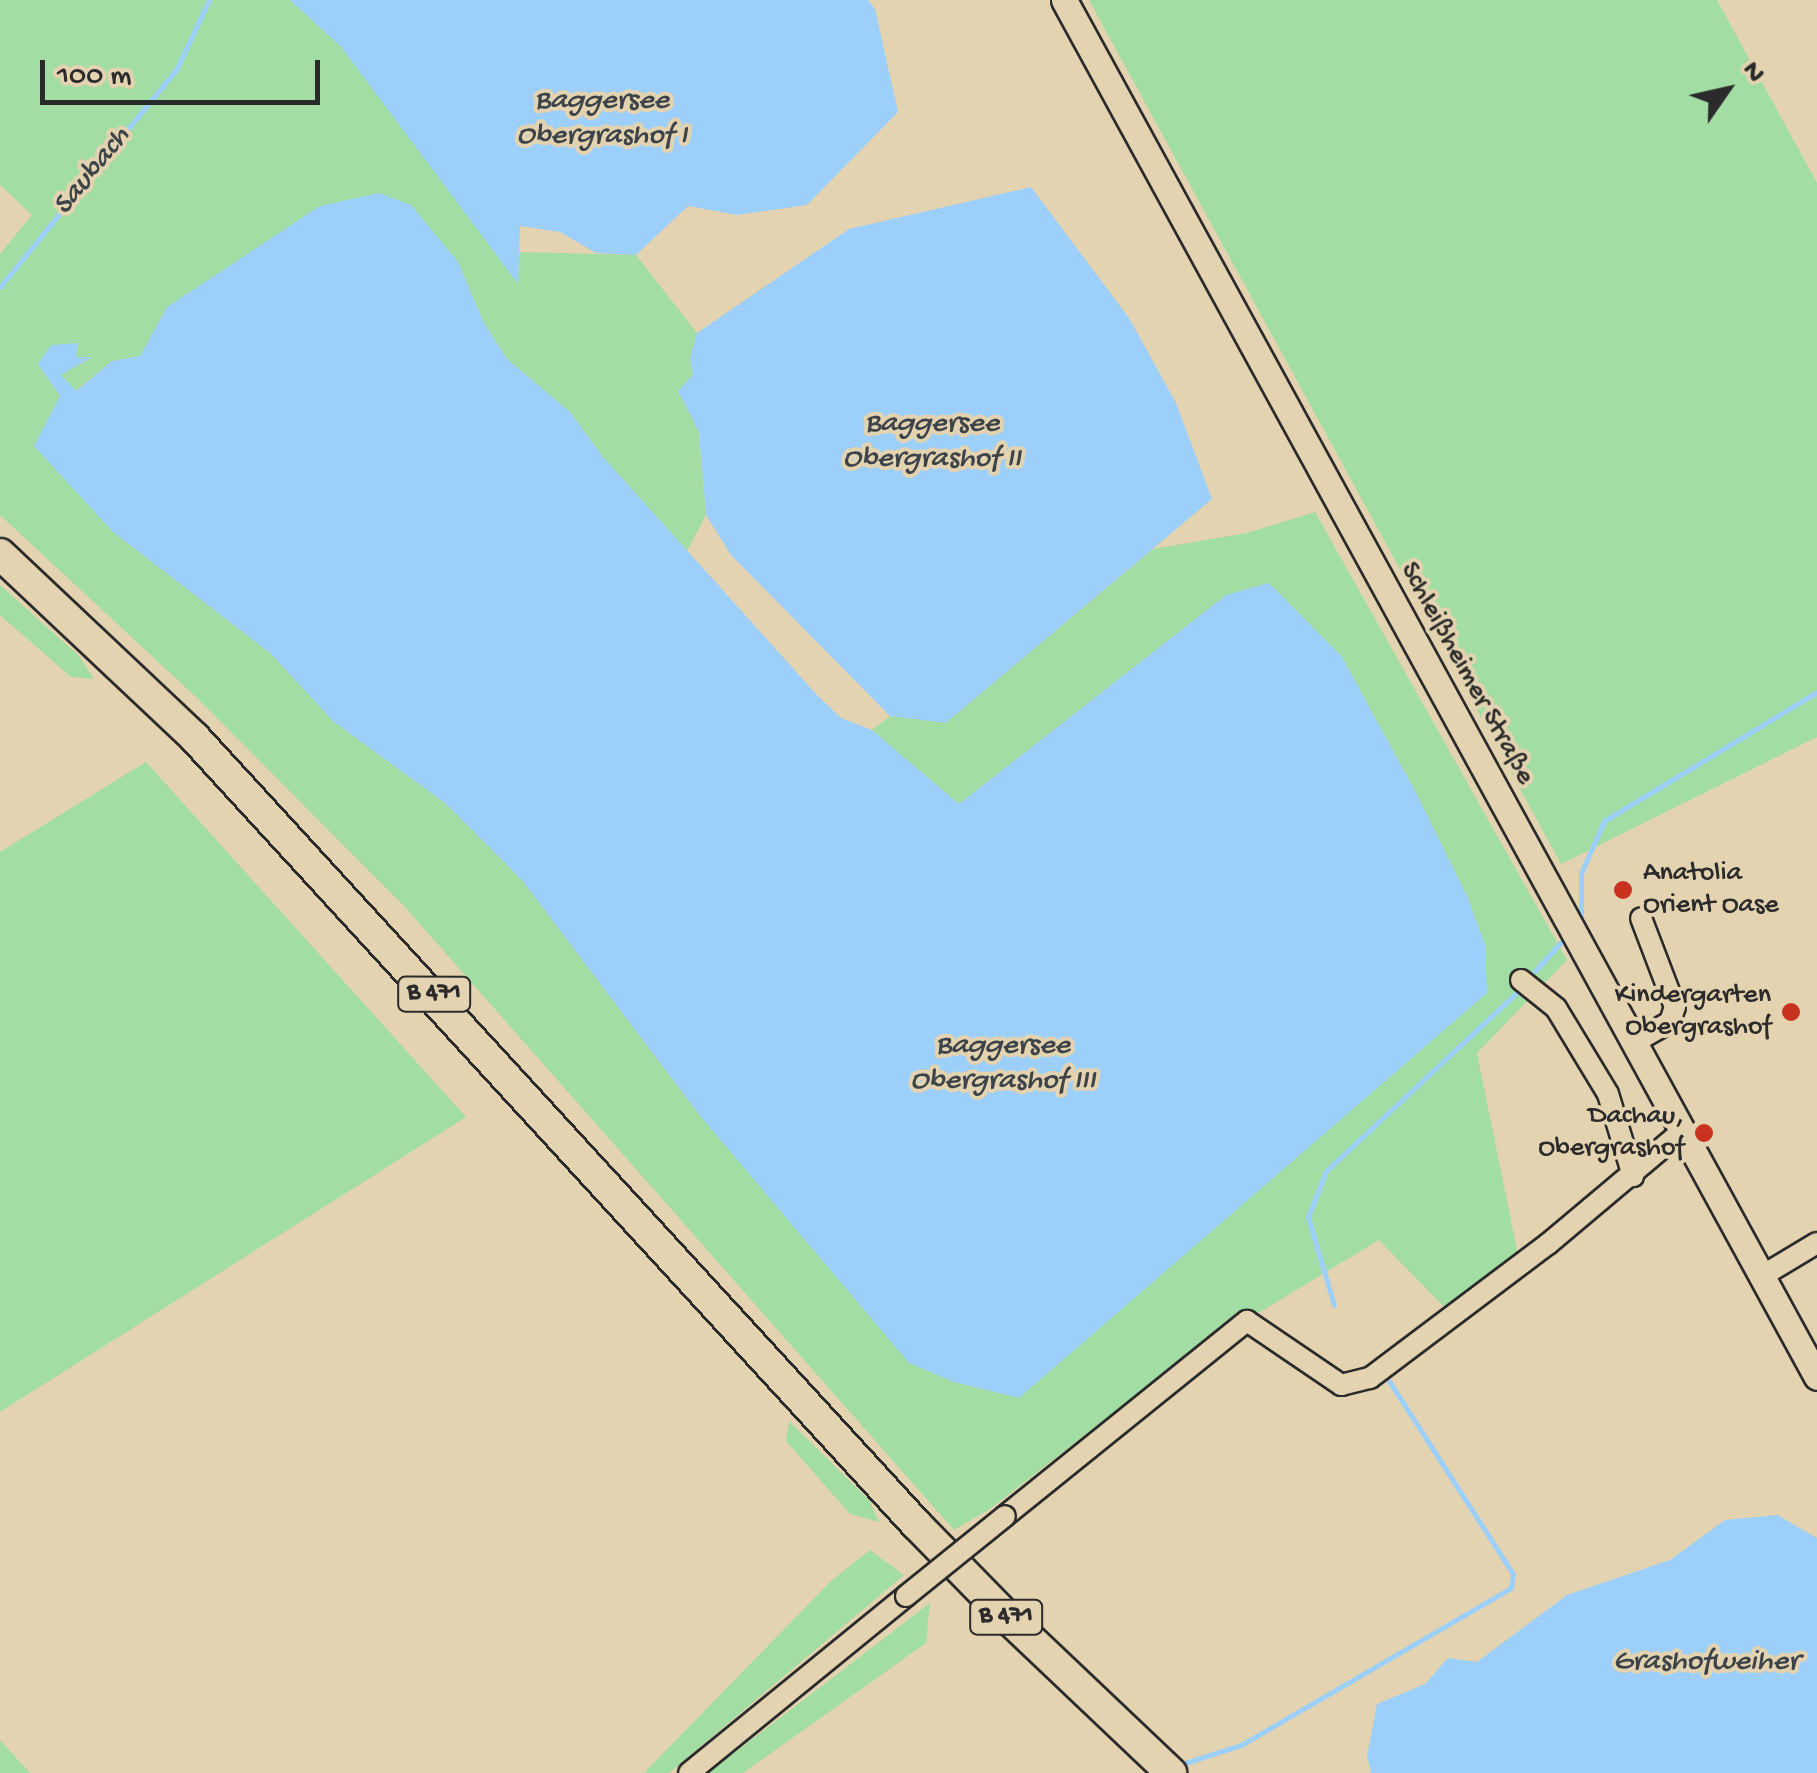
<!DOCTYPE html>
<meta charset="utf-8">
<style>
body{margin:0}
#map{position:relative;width:1817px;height:1773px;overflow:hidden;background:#e4d3b0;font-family:"Gochi Hand",sans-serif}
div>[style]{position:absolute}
.green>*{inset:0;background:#a2dda3}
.water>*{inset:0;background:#9ccff9}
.stream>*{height:5px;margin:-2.5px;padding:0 2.5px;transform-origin:2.5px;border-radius:2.5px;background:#9ccff9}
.roads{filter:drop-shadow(2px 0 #2b2b2b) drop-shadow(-2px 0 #2b2b2b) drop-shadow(0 2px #2b2b2b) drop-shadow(0 -2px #2b2b2b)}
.minor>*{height:20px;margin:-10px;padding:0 10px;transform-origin:10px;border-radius:10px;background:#e4d3b0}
.major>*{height:25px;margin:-12.5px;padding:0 12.5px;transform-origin:12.5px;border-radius:12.5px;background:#e4d3b0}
.highway>*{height:30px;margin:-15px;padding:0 15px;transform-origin:15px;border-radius:15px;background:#e4d3b0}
.bridges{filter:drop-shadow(2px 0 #2b2b2b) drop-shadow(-2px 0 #2b2b2b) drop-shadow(0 2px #2b2b2b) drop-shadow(0 -2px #2b2b2b)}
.minor-bridge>*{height:20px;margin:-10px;padding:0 10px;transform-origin:10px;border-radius:10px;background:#e4d3b0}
.dots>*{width:28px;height:28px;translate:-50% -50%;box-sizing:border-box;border:5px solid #e4d3b0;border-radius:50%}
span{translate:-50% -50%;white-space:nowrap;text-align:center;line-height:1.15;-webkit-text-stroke:8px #e4d3b0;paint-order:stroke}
.shield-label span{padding:2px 8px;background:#e4d3b0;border:2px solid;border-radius:8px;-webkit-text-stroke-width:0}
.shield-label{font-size:25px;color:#2b2b2b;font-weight:700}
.street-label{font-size:28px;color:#2b2b2b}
.poi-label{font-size:28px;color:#2b2b2b}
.left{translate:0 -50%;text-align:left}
.right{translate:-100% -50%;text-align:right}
.water-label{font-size:30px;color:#3c444a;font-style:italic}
.north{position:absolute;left:1677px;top:40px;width:100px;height:100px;-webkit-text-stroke:8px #e4d3b0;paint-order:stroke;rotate:56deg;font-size:28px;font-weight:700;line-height:40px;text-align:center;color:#2b2b2b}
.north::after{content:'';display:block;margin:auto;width:35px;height:45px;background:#2b2b2b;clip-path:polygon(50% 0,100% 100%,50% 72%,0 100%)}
.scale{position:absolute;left:40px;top:60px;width:280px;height:45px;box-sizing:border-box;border:5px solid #2b2b2b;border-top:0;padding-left:12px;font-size:30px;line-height:35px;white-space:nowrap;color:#2b2b2b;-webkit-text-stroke:8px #e4d3b0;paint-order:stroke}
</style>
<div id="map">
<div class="green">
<i style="clip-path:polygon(0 0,290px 0,341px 46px,518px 282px,519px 252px,636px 255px,697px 333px,690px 358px,693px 375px,678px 391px,699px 432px,706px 515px,687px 551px,603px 457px,570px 412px,507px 359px,484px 323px,458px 262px,167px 307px,140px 356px,112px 361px,75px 391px,60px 375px,90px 359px,76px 357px,78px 344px,38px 364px,60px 396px,113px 532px,270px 653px,334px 722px,445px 803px,521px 879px,701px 1117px,1485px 944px,1467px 896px,1415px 791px,1342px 657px,1226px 595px,959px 804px,872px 730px,890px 716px,946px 723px,1153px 549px,1247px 533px,1315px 512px,1567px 960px,1477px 1053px,1518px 1255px,1445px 1308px,1379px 1240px,1260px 1312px,1234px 1319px,990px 1509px,954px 1530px,404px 906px,197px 698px,0 515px,0 254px,32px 215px,0 185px)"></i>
<i style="clip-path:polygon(1089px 0,1717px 0,1817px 183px,1817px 737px,1561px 864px)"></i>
<i style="clip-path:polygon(0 585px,79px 656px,94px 679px,71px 677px,0 615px)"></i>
<i style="clip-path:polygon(146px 762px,466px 1117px,0 1412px,0 852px)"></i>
<i style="clip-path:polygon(789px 1421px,869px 1500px,879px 1522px,850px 1514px,786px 1441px)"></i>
<i style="clip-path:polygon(870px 1550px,904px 1575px,669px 1773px,644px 1773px,832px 1580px)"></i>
<i style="clip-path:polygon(930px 1603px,926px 1643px,743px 1773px,708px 1773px)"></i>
<i style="clip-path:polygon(0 1740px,30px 1773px,0 1773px)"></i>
</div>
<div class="water">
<i style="clip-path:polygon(290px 0,868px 0,875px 9px,898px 112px,807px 205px,737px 215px,688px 206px,636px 255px,596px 253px,560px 232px,520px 226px,518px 284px,341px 47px)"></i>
<i style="clip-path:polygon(1031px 187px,1129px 318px,1176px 403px,1212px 499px,946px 723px,890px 716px,731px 555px,706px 515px,699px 432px,678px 391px,693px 375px,690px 358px,697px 333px,849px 229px)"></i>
<i style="clip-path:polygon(379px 193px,411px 205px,458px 262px,484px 323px,507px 359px,570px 412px,603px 457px,817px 695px,841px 718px,872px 730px,959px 804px,1226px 595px,1269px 583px,1342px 657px,1415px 791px,1467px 896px,1485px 944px,1487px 993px,1019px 1398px,954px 1382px,909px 1363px,701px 1117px,521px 879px,445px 803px,334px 722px,270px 653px,113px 532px,34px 446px,60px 396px,38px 364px,51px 345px,78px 343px,76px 357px,92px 357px,61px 375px,76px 391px,112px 361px,140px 356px,167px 307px,320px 206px)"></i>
<i style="clip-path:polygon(1777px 1515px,1817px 1538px,1817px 1773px,1371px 1773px,1367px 1756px,1377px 1704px,1425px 1684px,1448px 1658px,1477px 1662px,1567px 1595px,1670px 1560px,1725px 1520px)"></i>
</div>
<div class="stream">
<i style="left:0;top:287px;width:279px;rotate:-51deg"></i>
<i style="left:176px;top:70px;width:77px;rotate:-64.8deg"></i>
<i style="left:1581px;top:919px;width:46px;rotate:-90deg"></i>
<i style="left:1581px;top:873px;width:57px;rotate:-66.1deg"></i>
<i style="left:1604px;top:821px;width:249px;rotate:-31.2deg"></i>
<i style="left:1535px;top:971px;width:38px;rotate:-48deg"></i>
<i style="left:1334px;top:1305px;width:92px;rotate:-106.5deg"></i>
<i style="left:1308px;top:1217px;width:49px;rotate:-68.6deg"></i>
<i style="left:1326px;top:1171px;width:262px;rotate:-43.1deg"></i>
<i style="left:1185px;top:1763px;width:59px;rotate:-17.8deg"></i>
<i style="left:1241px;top:1745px;width:312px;rotate:-30.2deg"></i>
<i style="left:1511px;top:1588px;width:14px;rotate:-82deg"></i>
<i style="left:1513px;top:1574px;width:229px;rotate:-122.7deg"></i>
</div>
<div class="roads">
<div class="minor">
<i style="left:1521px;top:980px;width:45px;rotate:38.7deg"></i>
<i style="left:1556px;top:1008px;width:100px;rotate:58.8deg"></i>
<i style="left:1608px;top:1094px;width:86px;rotate:73deg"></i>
<i style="left:1633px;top:1043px;width:43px;rotate:-29.6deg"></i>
<i style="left:1670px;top:1022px;width:16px;rotate:-72deg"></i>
<i style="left:1675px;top:1007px;width:95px;rotate:-110.9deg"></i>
<i style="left:1762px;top:1276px;width:64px;rotate:-31deg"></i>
<i style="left:1005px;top:1516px;width:311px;rotate:-38.9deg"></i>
<i style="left:1247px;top:1321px;width:114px;rotate:34.2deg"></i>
<i style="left:1341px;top:1385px;width:30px;rotate:-14deg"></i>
<i style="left:1370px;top:1378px;width:223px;rotate:-37deg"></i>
<i style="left:1548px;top:1244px;width:175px;rotate:-40.1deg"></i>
<i style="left:689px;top:1773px;width:280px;rotate:-39.2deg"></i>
</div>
<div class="major">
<i style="left:1064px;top:0;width:1569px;rotate:61.33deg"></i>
</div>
<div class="highway">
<i style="left:0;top:554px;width:268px;rotate:43.3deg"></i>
<i style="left:195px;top:738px;width:1068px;rotate:47.47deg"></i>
<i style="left:917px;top:1525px;width:134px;rotate:45.6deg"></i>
<i style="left:1011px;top:1621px;width:221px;rotate:43.5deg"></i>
</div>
</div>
<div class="bridges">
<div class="minor-bridge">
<i style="left:906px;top:1596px;width:127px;rotate:-38.9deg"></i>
</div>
</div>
<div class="dots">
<i style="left:1623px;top:890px;background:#c8321e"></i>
<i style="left:1791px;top:1012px;background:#c8321e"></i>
<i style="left:1704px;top:1133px;background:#c8321e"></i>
</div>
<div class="shield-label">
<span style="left:434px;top:994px">B 471</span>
<span style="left:1006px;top:1617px">B 471</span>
</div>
<div class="street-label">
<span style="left:1466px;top:674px;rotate:61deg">Schleißheimer Straße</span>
</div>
<div class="poi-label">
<span class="left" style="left:1643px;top:890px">Anatolia<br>Orient Oase</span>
<span class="right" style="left:1771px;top:1012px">Kindergarten<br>Obergrashof</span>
<span class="right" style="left:1684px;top:1133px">Dachau,<br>Obergrashof</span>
</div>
<div class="water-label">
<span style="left:602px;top:119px">Baggersee<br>Obergrashof I</span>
<span style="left:93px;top:172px;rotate:-51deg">Saubach</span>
<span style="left:932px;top:442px">Baggersee<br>Obergrashof II</span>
<span style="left:1003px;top:1064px">Baggersee<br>Obergrashof III</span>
<span style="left:1706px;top:1663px">Grashofweiher</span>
</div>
<div class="north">N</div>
<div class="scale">100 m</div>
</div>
